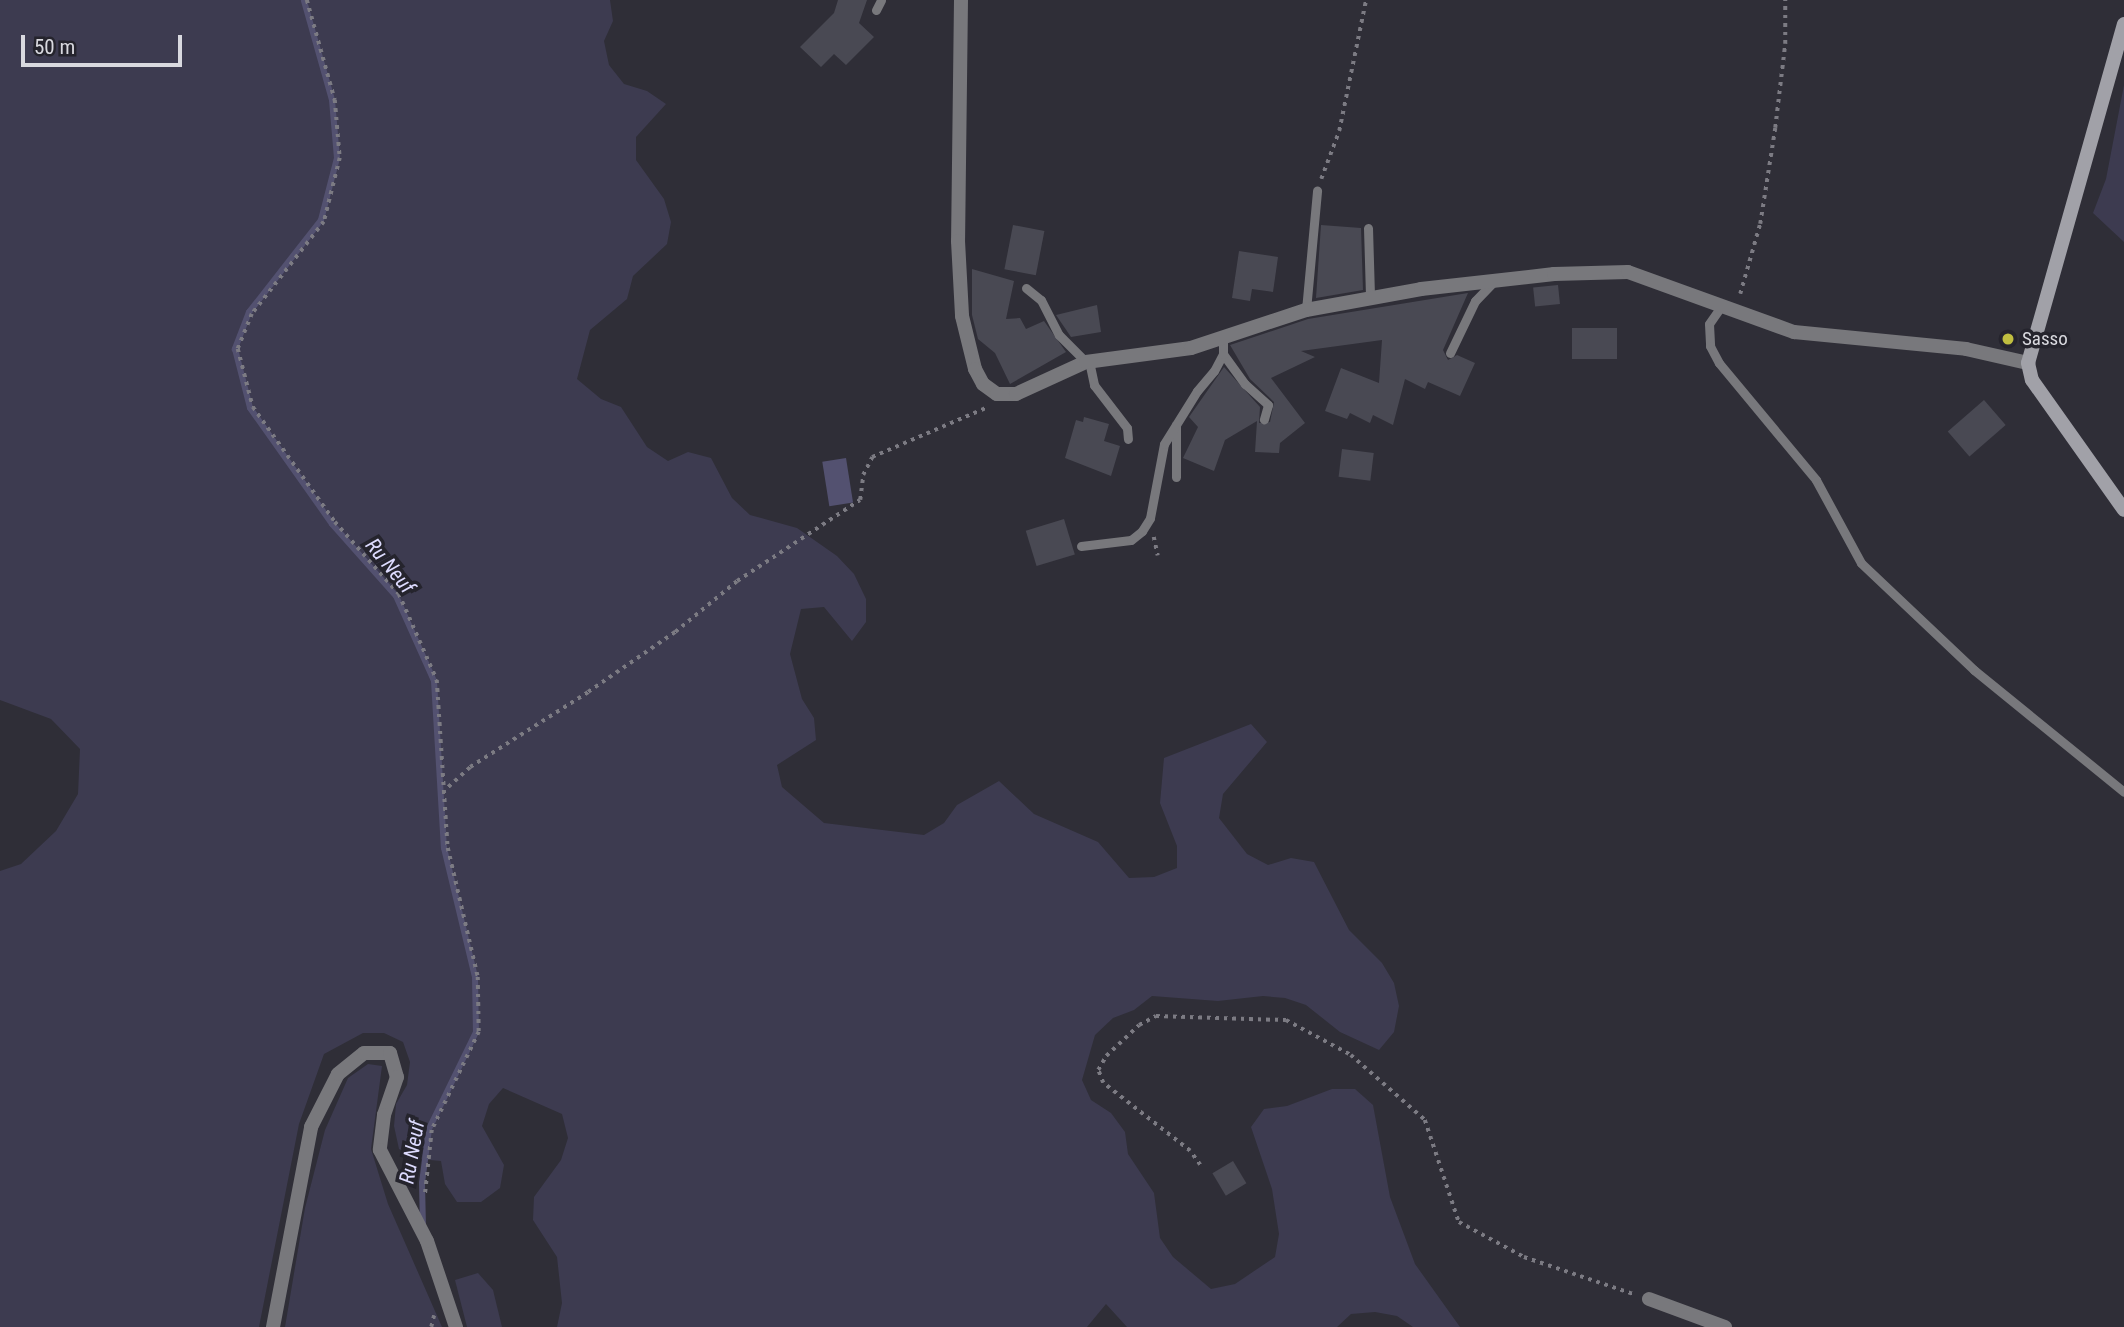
<!DOCTYPE html>
<style>
body{margin:0}
#map{position:relative;width:2124px;height:1327px;overflow:hidden;background:#2f2e37;font-family:"Roboto Condensed",sans-serif}
div>[style]{position:absolute}
.green>*{inset:0;background:#3d3b50}
.water>*{inset:0;background:#535170;transform-origin:0 0}
.stream>*{height:6px;margin:-3px;padding:0 3px;transform-origin:3px;border-radius:3px;background:#535170}
.building>*{inset:0;background:#494953;transform-origin:0 0}
.path>*{height:3.5px;margin-top:-1.75px;transform-origin:0;background:repeating-linear-gradient(90deg,#7c7b83 0 3.5px,transparent 0 8.5px)}
.service>*{height:9px;margin:-4.5px;padding:0 4.5px;transform-origin:4.5px;border-radius:4.5px;background:#78787c}
.minor>*{height:14px;margin:-7px;padding:0 7px;transform-origin:7px;border-radius:7px;background:#78787c}
.tertiary>*{height:14px;margin:-7px;padding:0 7px;transform-origin:7px;border-radius:7px;background:#78787c}
.secondary>*{height:14px;margin:-7px;padding:0 7px;transform-origin:7px;border-radius:7px;background:#a1a1a8}
.dots>*{width:19px;height:19px;translate:-50% -50%;box-sizing:border-box;border:4px solid #25242d;border-radius:50%}
span{translate:-50% -50%;white-space:nowrap;text-align:center;line-height:1.15;-webkit-text-stroke:7px #25242d;paint-order:stroke}
.poi-label{font-size:19px;color:#d9d9df}
.left{translate:0 -50%;text-align:left}
.water-label{font-size:21px;color:#dddbfe;font-style:italic}
.scale{position:absolute;left:21px;top:35px;width:161px;height:32px;box-sizing:border-box;border:4px solid #d9d9df;border-top:0;padding-left:9px;font-size:21px;line-height:24px;white-space:nowrap;color:#d9d9df;-webkit-text-stroke:5px #25242d;paint-order:stroke}
</style>
<div id="map">
<div class="green">
<i style="clip-path:polygon(0 0,610px 0,613px 21px,604px 41px,609px 65px,624px 84px,647px 91px,666px 104px,636px 137px,636px 160px,664px 199px,671px 222px,667px 244px,633px 276px,627px 299px,590px 330px,577px 379px,601px 399px,621px 407px,647px 447px,668px 461px,688px 452px,711px 458px,732px 498px,750px 515px,797px 528px,837px 556px,854px 574px,866px 599px,866px 622px,852px 641px,824px 607px,801px 609px,790px 654px,802px 699px,814px 718px,816px 740px,777px 765px,782px 787px,824px 823px,924px 835px,944px 823px,957px 805px,999px 781px,1034px 814px,1098px 842px,1129px 878px,1154px 877px,1177px 868px,1177px 846px,1160px 803px,1164px 758px,1251px 724px,1267px 742px,1223px 794px,1219px 818px,1247px 854px,1268px 865px,1291px 858px,1314px 862px,1349px 930px,1382px 963px,1394px 983px,1399px 1006px,1394px 1032px,1379px 1050px,1340px 1032px,1306px 1005px,1285px 998px,1263px 996px,1218px 1001px,1152px 996px,1134px 1010px,1113px 1018px,1095px 1035px,1082px 1080px,1091px 1100px,1111px 1113px,1125px 1132px,1128px 1154px,1154px 1193px,1160px 1238px,1173px 1257px,1211px 1289px,1235px 1284px,1275px 1257px,1279px 1234px,1272px 1189px,1251px 1127px,1264px 1109px,1287px 1106px,1332px 1089px,1355px 1089px,1373px 1105px,1390px 1197px,1415px 1264px,1460px 1327px,1413px 1327px,1397px 1316px,1375px 1312px,1351px 1314px,1337px 1327px,1127px 1327px,1106px 1304px,1087px 1327px,557px 1327px,562px 1303px,557px 1257px,533px 1220px,534px 1197px,561px 1160px,568px 1138px,562px 1114px,503px 1088px,489px 1104px,482px 1126px,504px 1165px,500px 1188px,481px 1202px,457px 1202px,445px 1184px,441px 1161px,419px 1159px,399px 1149px,394px 1126px,396px 1104px,407px 1085px,410px 1062px,403px 1042px,384px 1033px,363px 1033px,324px 1054px,299px 1124px,259px 1327px,0 1327px,0 871px,21px 864px,56px 831px,78px 794px,80px 749px,51px 719px,0 700px)"></i>
<i style="clip-path:polygon(2124px 85px,2124px 242px,2093px 213px,2106px 179px)"></i>
<i style="clip-path:polygon(368px 1064px,382px 1066px,371px 1149px,388px 1204px,442px 1327px,285px 1327px,305px 1208px,325px 1130px,348px 1078px)"></i>
<i style="clip-path:polygon(478px 1273px,493px 1290px,502px 1327px,467px 1327px,455px 1280px)"></i>
</div>
<div class="water">
<i style="left:846px;top:458px;width:45px;height:24px;rotate:81deg"></i>
</div>
<div class="stream">
<i style="left:304px;top:1px;width:103px;rotate:74.2deg"></i>
<i style="left:332px;top:100px;width:58px;rotate:85.1deg"></i>
<i style="left:337px;top:158px;width:64px;rotate:104.5deg"></i>
<i style="left:321px;top:220px;width:117px;rotate:128deg"></i>
<i style="left:249px;top:312px;width:40px;rotate:111deg"></i>
<i style="left:235px;top:349px;width:61px;rotate:75.7deg"></i>
<i style="left:250px;top:408px;width:142px;rotate:54.7deg"></i>
<i style="left:332px;top:524px;width:96px;rotate:48.4deg"></i>
<i style="left:396px;top:596px;width:93px;rotate:65.9deg"></i>
<i style="left:434px;top:681px;width:167px;rotate:86.6deg"></i>
<i style="left:444px;top:848px;width:133px;rotate:76.5deg"></i>
<i style="left:475px;top:977px;width:55px;rotate:89deg"></i>
<i style="left:476px;top:1032px;width:108px;rotate:115.9deg"></i>
<i style="left:429px;top:1129px;width:54px;rotate:97.4deg"></i>
<i style="left:422px;top:1183px;width:43px;rotate:88.7deg"></i>
</div>
<div class="building">
<i style="clip-path:polygon(838px 0,867px 0,859px 23px,874px 37px,846px 65px,834px 54px,821px 67px,800px 47px,834px 13px)"></i>
<i style="left:1013px;top:225px;width:32px;height:45px;rotate:11deg"></i>
<i style="clip-path:polygon(1321px 225px,1361px 228px,1363px 290px,1316px 298px)"></i>
<i style="clip-path:polygon(1239px 251px,1278px 257px,1273px 292px,1252px 289px,1250px 301px,1232px 298px)"></i>
<i style="clip-path:polygon(972px 269px,1014px 281px,1006px 319px,1020px 318px,1026px 329px,1044px 321px,1066px 352px,1010px 384px,995px 353px,978px 339px,972px 315px)"></i>
<i style="left:1558px;top:285px;width:19px;height:25px;rotate:84deg"></i>
<i style="clip-path:polygon(1468px 293px,1443px 350px,1448px 360px,1457px 355px,1475px 363px,1460px 396px,1428px 382px,1425px 389px,1405px 379px,1393px 425px,1373px 415px,1370px 423px,1350px 413px,1347px 419px,1325px 411px,1341px 368px,1379px 383px,1382px 340px,1301px 351px,1315px 357px,1271px 378px,1305px 423px,1280px 443px,1279px 453px,1255px 452px,1257px 421px,1225px 440px,1214px 471px,1183px 458px,1198px 427px,1189px 417px,1224px 367px,1260px 407px,1259px 423px,1270px 422px,1274px 402px,1250px 379px,1230px 345px,1308px 319px)"></i>
<i style="clip-path:polygon(1097px 305px,1101px 332px,1071px 337px,1056px 315px)"></i>
<i style="left:1572px;top:328px;width:45px;height:31px"></i>
<i style="left:1984px;top:400px;width:33px;height:48px;rotate:49deg"></i>
<i style="clip-path:polygon(1084px 417px,1109px 424px,1104px 441px,1120px 446px,1111px 476px,1065px 458px,1076px 420px,1083px 422px)"></i>
<i style="left:1342px;top:449px;width:32px;height:28px;rotate:7deg"></i>
<i style="left:1064px;top:519px;width:37px;height:40px;rotate:73deg"></i>
<i style="left:1233px;top:1161px;width:26px;height:24px;rotate:59deg"></i>
</div>
<div class="path">
<i style="left:307px;top:0;width:104px;rotate:74.4deg"></i>
<i style="left:335px;top:100px;width:58px;rotate:85.1deg"></i>
<i style="left:340px;top:158px;width:66px;rotate:104deg"></i>
<i style="left:324px;top:222px;width:117px;rotate:128deg"></i>
<i style="left:252px;top:314px;width:38px;rotate:112deg"></i>
<i style="left:238px;top:349px;width:60px;rotate:75.5deg"></i>
<i style="left:253px;top:407px;width:141px;rotate:54.5deg"></i>
<i style="left:335px;top:522px;width:96px;rotate:48.4deg"></i>
<i style="left:399px;top:594px;width:94px;rotate:66.2deg"></i>
<i style="left:437px;top:680px;width:168px;rotate:86.3deg"></i>
<i style="left:448px;top:848px;width:132px;rotate:76.9deg"></i>
<i style="left:478px;top:977px;width:55px;rotate:89deg"></i>
<i style="left:479px;top:1032px;width:109px;rotate:115.6deg"></i>
<i style="left:432px;top:1130px;width:67px;rotate:96deg"></i>
<i style="left:1321px;top:179px;width:51px;rotate:-69.4deg"></i>
<i style="left:1339px;top:131px;width:134px;rotate:-78.4deg"></i>
<i style="left:1740px;top:294px;width:73px;rotate:-74.1deg"></i>
<i style="left:1760px;top:224px;width:97px;rotate:-81.1deg"></i>
<i style="left:1775px;top:128px;width:85px;rotate:-83.2deg"></i>
<i style="left:1785px;top:44px;width:44px;rotate:-90deg"></i>
<i style="left:1154px;top:537px;width:19px;rotate:78deg"></i>
<i style="left:448px;top:787px;width:30px;rotate:-42deg"></i>
<i style="left:470px;top:767px;width:140px;rotate:-32.4deg"></i>
<i style="left:588px;top:692px;width:106px;rotate:-34.6deg"></i>
<i style="left:675px;top:632px;width:80px;rotate:-39.4deg"></i>
<i style="left:737px;top:581px;width:147px;rotate:-33.4deg"></i>
<i style="left:860px;top:500px;width:25px;rotate:-83deg"></i>
<i style="left:863px;top:475px;width:20px;rotate:-63deg"></i>
<i style="left:872px;top:457px;width:126px;rotate:-23.3deg"></i>
<i style="left:1200px;top:1165px;width:17px;rotate:-126deg"></i>
<i style="left:1190px;top:1151px;width:110px;rotate:-142deg"></i>
<i style="left:1103px;top:1083px;width:14px;rotate:-111deg"></i>
<i style="left:1098px;top:1070px;width:16px;rotate:-60deg"></i>
<i style="left:1106px;top:1056px;width:45px;rotate:-43.2deg"></i>
<i style="left:1139px;top:1025px;width:19px;rotate:-28deg"></i>
<i style="left:1156px;top:1016px;width:130px;rotate:1.8deg"></i>
<i style="left:1286px;top:1020px;width:74px;rotate:28.3deg"></i>
<i style="left:1351px;top:1055px;width:98px;rotate:41.3deg"></i>
<i style="left:1425px;top:1120px;width:108px;rotate:71.6deg"></i>
<i style="left:1459px;top:1222px;width:74px;rotate:28.3deg"></i>
<i style="left:1524px;top:1257px;width:115px;rotate:18.7deg"></i>
<i style="left:431px;top:1327px;width:12px;rotate:-76deg"></i>
</div>
<div class="service">
<i style="left:876px;top:10px;width:11px;rotate:-63deg"></i>
<i style="left:1368px;top:228px;width:68px;rotate:88.3deg"></i>
<i style="left:1026px;top:288px;width:19px;rotate:39deg"></i>
<i style="left:1041px;top:300px;width:39px;rotate:63deg"></i>
<i style="left:1059px;top:335px;width:38px;rotate:45deg"></i>
<i style="left:1720px;top:308px;width:19px;rotate:125deg"></i>
<i style="left:1709px;top:324px;width:22px;rotate:87deg"></i>
<i style="left:1710px;top:346px;width:19px;rotate:62deg"></i>
<i style="left:1719px;top:363px;width:152px;rotate:50.3deg"></i>
<i style="left:1816px;top:480px;width:94px;rotate:61.5deg"></i>
<i style="left:1861px;top:563px;width:156px;rotate:43.4deg"></i>
<i style="left:1974px;top:670px;width:193px;rotate:39.1deg"></i>
<i style="left:1306px;top:310px;width:120px;rotate:-84.7deg"></i>
<i style="left:1450px;top:353px;width:58px;rotate:-64.3deg"></i>
<i style="left:1475px;top:301px;width:28px;rotate:-46deg"></i>
<i style="left:1223px;top:354px;width:37px;rotate:54deg"></i>
<i style="left:1245px;top:384px;width:31px;rotate:42deg"></i>
<i style="left:1268px;top:405px;width:15px;rotate:106deg"></i>
<i style="left:1089px;top:361px;width:25px;rotate:78deg"></i>
<i style="left:1094px;top:385px;width:54px;rotate:52.5deg"></i>
<i style="left:1127px;top:428px;width:11px;rotate:85deg"></i>
<i style="left:1176px;top:425px;width:52px;rotate:90deg"></i>
<i style="left:1081px;top:546px;width:50px;rotate:-6.8deg"></i>
<i style="left:1131px;top:540px;width:14px;rotate:-39deg"></i>
<i style="left:1142px;top:531px;width:15px;rotate:-58deg"></i>
<i style="left:1150px;top:518px;width:75px;rotate:-79.3deg"></i>
<i style="left:1164px;top:444px;width:62px;rotate:-58.1deg"></i>
<i style="left:1197px;top:391px;width:26px;rotate:-50deg"></i>
<i style="left:1214px;top:371px;width:19px;rotate:-62deg"></i>
<i style="left:1223px;top:354px;width:17px;rotate:-90deg"></i>
</div>
<div class="minor">
<i style="left:961px;top:0;width:241px;rotate:90.7deg"></i>
<i style="left:958px;top:241px;width:75px;rotate:86.9deg"></i>
<i style="left:962px;top:316px;width:55px;rotate:76.2deg"></i>
<i style="left:975px;top:369px;width:17px;rotate:62deg"></i>
<i style="left:983px;top:384px;width:17px;rotate:36deg"></i>
<i style="left:997px;top:394px;width:19px"></i>
<i style="left:1016px;top:394px;width:77px;rotate:-24.6deg"></i>
<i style="left:1086px;top:362px;width:106px;rotate:-7.6deg"></i>
<i style="left:1191px;top:348px;width:121px;rotate:-18.3deg"></i>
<i style="left:1306px;top:310px;width:117px;rotate:-10.3deg"></i>
<i style="left:1421px;top:289px;width:134px;rotate:-6.4deg"></i>
<i style="left:1554px;top:274px;width:74px;rotate:-1.5deg"></i>
<i style="left:1628px;top:272px;width:177px;rotate:19.9deg"></i>
<i style="left:1794px;top:332px;width:173px;rotate:5.6deg"></i>
<i style="left:1966px;top:349px;width:64px;rotate:12.7deg"></i>
<i style="left:427px;top:1241px;width:91px;rotate:71.4deg"></i>
<i style="left:1649px;top:1299px;width:81px;rotate:20.2deg"></i>
</div>
<div class="tertiary">
<i style="left:273px;top:1327px;width:204px;rotate:-79.2deg"></i>
<i style="left:311px;top:1127px;width:59px;rotate:-63deg"></i>
<i style="left:338px;top:1074px;width:33px;rotate:-39deg"></i>
<i style="left:364px;top:1053px;width:26px"></i>
<i style="left:390px;top:1053px;width:25px;rotate:74deg"></i>
<i style="left:397px;top:1077px;width:40px;rotate:108.9deg"></i>
<i style="left:384px;top:1115px;width:35px;rotate:97deg"></i>
<i style="left:380px;top:1150px;width:102px;rotate:62.7deg"></i>
</div>
<div class="secondary">
<i style="left:2124px;top:24px;width:352px;rotate:105.8deg"></i>
<i style="left:2028px;top:363px;width:17px;rotate:77deg"></i>
<i style="left:2032px;top:380px;width:159px;rotate:54.7deg"></i>
</div>
<div class="dots">
<i style="left:2008px;top:339px;background:#c0be40"></i>
</div>
<div class="poi-label">
<span class="left" style="left:2022px;top:339px">Sasso</span>
</div>
<div class="water-label">
<span style="left:390px;top:566px;rotate:51deg">Ru Neuf</span>
<span style="left:412px;top:1152px;rotate:-80deg">Ru Neuf</span>
</div>
<div class="scale">50 m</div>
</div>
